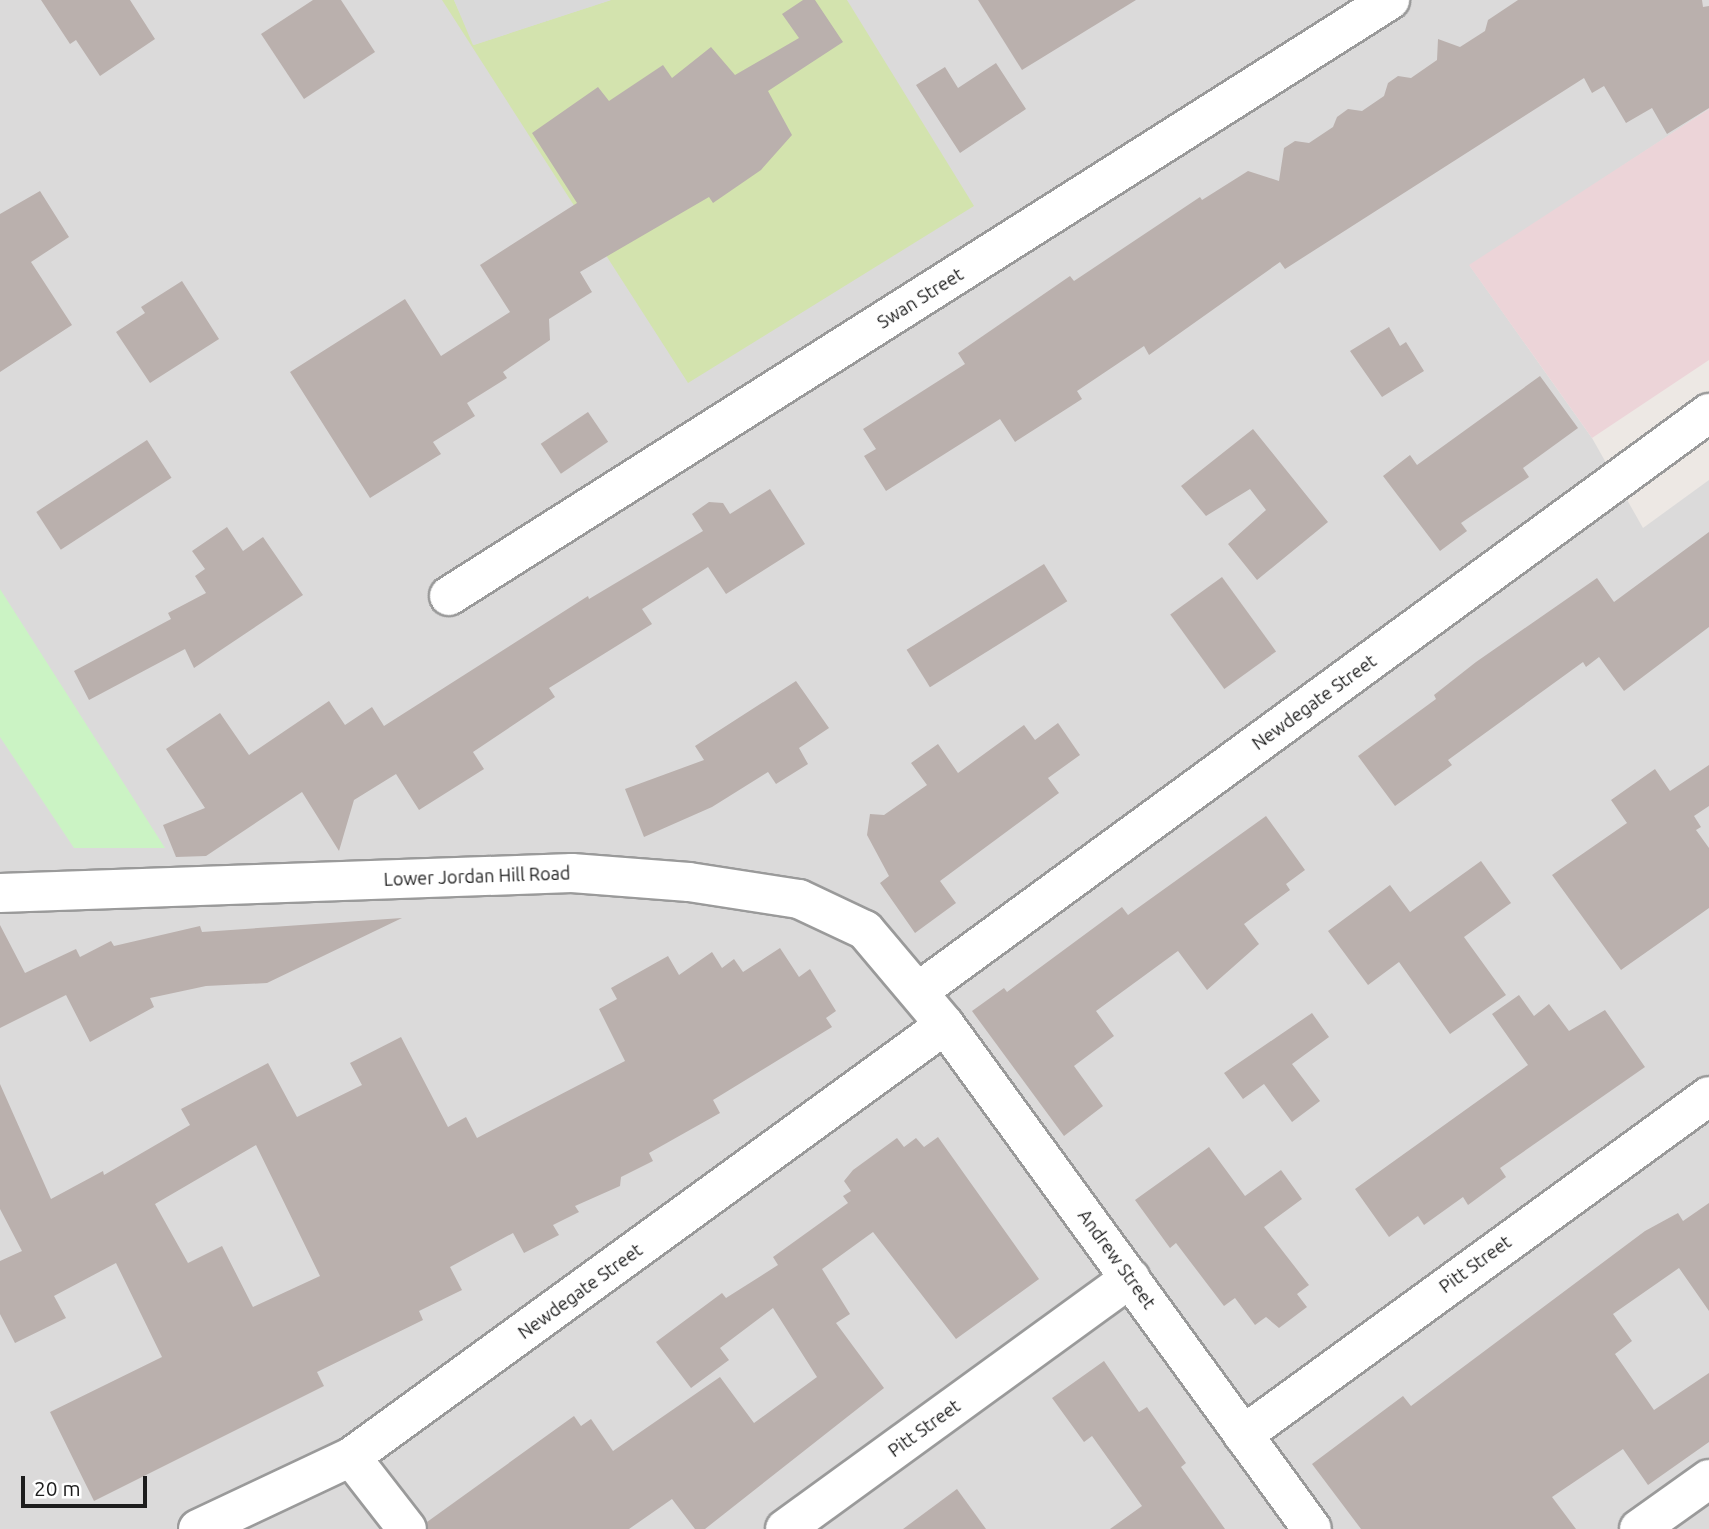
<!DOCTYPE html>
<style>
body{margin:0}
#map{position:relative;width:1709px;height:1529px;overflow:hidden;background:#ede8e4;font-family:Ubuntu,sans-serif}
div>[style]{position:absolute}
.residential>*{inset:0;background:#dbdada}
.commercial>*{inset:0;background:#ecd4d8}
.grass>*{inset:0;background:#d3e3ae}
.park>*{inset:0;background:#cbf3c4}
.parking>*{inset:0;background:#d9d9d9}
.building>*{inset:0;background:#bab0ad;transform-origin:0 0}
.roads{filter:drop-shadow(2px 0 #9a9a9a) drop-shadow(-2px 0 #9a9a9a) drop-shadow(0 2px #9a9a9a) drop-shadow(0 -2px #9a9a9a)}
.minor>*{height:38px;margin:-19px;padding:0 19px;transform-origin:19px;border-radius:19px;background:#fff}
span{translate:-50% -50%;white-space:nowrap;text-align:center;line-height:1.15;-webkit-text-stroke:5px #fff;paint-order:stroke}
.street-label{font-size:18px;color:#1d1d1d}
.scale{position:absolute;left:21px;top:1476px;width:126px;height:32px;box-sizing:border-box;border:4px solid #1d1d1d;border-top:0;padding-left:9px;font-size:21px;line-height:24px;white-space:nowrap;color:#1d1d1d;-webkit-text-stroke:5px #fff;paint-order:stroke}
</style>
<div id="map">
<div class="residential">
<i style="clip-path:polygon(0 0,1709px 0,1709px 109px,1470px 266px,1592px 438px,1643px 528px,1709px 480px,1709px 1529px,0 1529px)"></i>
</div>
<div class="commercial">
<i style="clip-path:polygon(1709px 109px,1709px 360px,1592px 438px,1469px 265px)"></i>
</div>
<div class="grass">
<i style="clip-path:polygon(442px 0,454px 0,474px 45px,611px 0,847px 0,974px 206px,688px 383px)"></i>
</div>
<div class="park">
<i style="clip-path:polygon(0 589px,165px 848px,74px 848px,0 737px)"></i>
</div>
<div class="parking">
<i style="clip-path:polygon(454px 0,611px 0,473px 45px)"></i>
</div>
<div class="building">
<i style="clip-path:polygon(41px 0,130px 0,155px 39px,100px 76px,76px 40px,70px 44px)"></i>
<i style="clip-path:polygon(313px 0,341px 0,375px 52px,304px 99px,261px 34px)"></i>
<i style="clip-path:polygon(803px 0,815px 0,843px 42px,768px 91px,792px 135px,761px 170px,713px 203px,709px 197px,580px 272px,592px 292px,549px 319px,550px 340px,503px 372px,507px 378px,467px 403px,475px 416px,433px 442px,441px 454px,370px 498px,290px 372px,405px 299px,441px 356px,510px 312px,480px 265px,577px 203px,532px 133px,598px 87px,609px 101px,663px 65px,672px 78px,711px 47px,735px 75px,799px 38px,782px 14px)"></i>
<i style="clip-path:polygon(978px 0,1136px 0,1022px 70px)"></i>
<i style="clip-path:polygon(1518px 0,1702px 0,1703px 7px,1709px 6px,1709px 108px,1667px 134px,1652px 108px,1626px 123px,1604px 86px,1592px 93px,1584px 78px,1285px 269px,1280px 262px,1149px 355px,1144px 346px,1077px 391px,1082px 399px,1015px 442px,1000px 419px,886px 491px,864px 456px,876px 449px,863px 429px,965px 364px,958px 353px,1070px 276px,1074px 281px,1200px 197px,1202px 200px,1248px 171px,1279px 181px,1284px 148px,1295px 141px,1309px 143px,1333px 127px,1337px 117px,1348px 109px,1362px 111px,1384px 96px,1388px 83px,1398px 76px,1411px 78px,1437px 60px,1438px 39px,1460px 47px,1485px 31px,1488px 20px)"></i>
<i style="clip-path:polygon(996px 63px,1026px 109px,960px 153px,916px 85px,945px 67px,958px 88px)"></i>
<i style="clip-path:polygon(40px 191px,69px 237px,31px 262px,72px 325px,0 372px,0 214px)"></i>
<i style="clip-path:polygon(182px 281px,219px 339px,150px 383px,116px 332px,145px 313px,141px 307px)"></i>
<i style="clip-path:polygon(1389px 327px,1400px 346px,1406px 342px,1424px 371px,1382px 397px,1350px 351px)"></i>
<i style="clip-path:polygon(1540px 376px,1578px 428px,1523px 468px,1529px 477px,1461px 523px,1467px 531px,1440px 551px,1383px 476px,1410px 455px,1417px 465px)"></i>
<i style="left:588px;top:412px;width:36px;height:57px;rotate:56deg"></i>
<i style="clip-path:polygon(1253px 429px,1328px 522px,1257px 580px,1228px 544px,1266px 510px,1250px 489px,1206px 516px,1181px 486px)"></i>
<i style="left:147px;top:440px;width:45px;height:132px;rotate:57deg"></i>
<i style="clip-path:polygon(770px 489px,805px 544px,726px 594px,708px 567px,642px 609px,652px 624px,549px 688px,555px 697px,473px 752px,484px 769px,419px 810px,396px 774px,354px 800px,339px 851px,302px 792px,206px 856px,176px 857px,163px 825px,205px 808px,166px 749px,220px 713px,249px 755px,329px 701px,345px 725px,372px 707px,384px 726px,588px 596px,589px 599px,703px 531px,692px 514px,709px 502px,723px 503px,730px 514px)"></i>
<i style="clip-path:polygon(227px 527px,243px 551px,263px 537px,303px 595px,194px 668px,185px 649px,89px 700px,74px 671px,171px 619px,168px 613px,206px 593px,195px 576px,205px 569px,192px 551px)"></i>
<i style="clip-path:polygon(1709px 532px,1709px 627px,1624px 691px,1599px 657px,1586px 667px,1583px 662px,1448px 760px,1452px 765px,1395px 806px,1358px 756px,1436px 699px,1434px 695px,1476px 662px,1597px 578px,1614px 602px)"></i>
<i style="left:1044px;top:564px;width:44px;height:162px;rotate:58deg"></i>
<i style="left:1222px;top:577px;width:92px;height:64px;rotate:54deg"></i>
<i style="clip-path:polygon(796px 681px,829px 728px,799px 748px,808px 764px,776px 784px,768px 772px,712px 807px,644px 837px,625px 789px,704px 760px,695px 746px)"></i>
<i style="clip-path:polygon(1058px 723px,1080px 755px,1048px 778px,1059px 793px,940px 881px,956px 903px,915px 933px,880px 883px,889px 876px,867px 835px,870px 814px,884px 815px,927px 785px,911px 763px,938px 744px,958px 773px,1024px 725px,1035px 740px)"></i>
<i style="clip-path:polygon(1709px 765px,1709px 806px,1694px 816px,1701px 827px,1696px 830px,1709px 848px,1709px 908px,1621px 970px,1552px 875px,1627px 823px,1611px 800px,1655px 769px,1670px 791px)"></i>
<i style="clip-path:polygon(1266px 816px,1305px 870px,1286px 884px,1290px 890px,1244px 924px,1259px 944px,1207px 990px,1178px 951px,1096px 1011px,1114px 1036px,1074px 1066px,1103px 1106px,1064px 1136px,972px 1011px,1004px 988px,1007px 992px,1122px 907px,1128px 915px)"></i>
<i style="clip-path:polygon(1481px 861px,1511px 903px,1464px 937px,1506px 995px,1450px 1034px,1399px 962px,1368px 985px,1328px 931px,1390px 885px,1410px 912px)"></i>
<i style="clip-path:polygon(402px 918px,267px 983px,206px 986px,150px 998px,154px 1007px,90px 1042px,66px 995px,0 1028px,0 925px,25px 973px,76px 949px,80px 957px,111px 941px,114px 946px,200px 926px,202px 932px)"></i>
<i style="clip-path:polygon(evenodd,780px 948px,799px 977px,810px 969px,836px 1011px,826px 1018px,832px 1027px,713px 1100px,720px 1113px,649px 1153px,653px 1161px,621px 1177px,620px 1186px,575px 1206px,579px 1212px,553px 1225px,559px 1235px,524px 1253px,513px 1233px,450px 1267px,462px 1290px,419px 1311px,423px 1320px,317px 1372px,324px 1386px,94px 1501px,50px 1412px,162px 1357px,116px 1263px,54px 1296px,66px 1318px,15px 1343px,0 1314px,0 1261px,22px 1251px,0 1209px,0 1084px,51px 1199px,103px 1171px,104px 1175px,190px 1125px,181px 1109px,268px 1063px,297px 1117px,362px 1085px,350px 1063px,401px 1037px,448px 1127px,466px 1117px,477px 1138px,625px 1061px,599px 1009px,617px 999px,611px 988px,668px 956px,679px 975px,712px 952px,722px 968px,734px 959px,743px 972px,780px 948px,256px 1145px,320px 1276px,253px 1307px,222px 1246px,188px 1263px,155px 1204px,256px 1145px)"></i>
<i style="clip-path:polygon(1519px 995px,1534px 1016px,1549px 1004px,1569px 1031px,1605px 1010px,1645px 1067px,1500px 1168px,1506px 1177px,1468px 1205px,1463px 1197px,1424px 1225px,1418px 1216px,1389px 1237px,1355px 1189px,1528px 1065px,1492px 1014px)"></i>
<i style="clip-path:polygon(1312px 1013px,1329px 1037px,1292px 1064px,1320px 1101px,1292px 1122px,1264px 1084px,1243px 1099px,1224px 1073px)"></i>
<i style="clip-path:polygon(938px 1137px,1039px 1279px,956px 1339px,873px 1232px,822px 1269px,850px 1314px,836px 1323px,884px 1388px,705px 1529px,695px 1529px,672px 1499px,629px 1529px,428px 1529px,427px 1522px,574px 1416px,581px 1426px,591px 1419px,613px 1451px,720px 1377px,754px 1423px,817px 1377px,773px 1308px,720px 1348px,729px 1360px,691px 1388px,656px 1342px,722px 1293px,726px 1298px,778px 1265px,773px 1257px,848px 1203px,843px 1196px,851px 1191px,844px 1181px,853px 1170px,897px 1138px,904px 1147px,916px 1138px,924px 1147px)"></i>
<i style="clip-path:polygon(1209px 1147px,1245px 1196px,1281px 1170px,1302px 1199px,1264px 1227px,1309px 1285px,1297px 1294px,1307px 1307px,1279px 1328px,1266px 1317px,1255px 1325px,1235px 1298px,1224px 1306px,1176px 1243px,1170px 1248px,1135px 1200px)"></i>
<i style="clip-path:polygon(1709px 1203px,1709px 1311px,1679px 1268px,1613px 1314px,1632px 1341px,1615px 1354px,1654px 1410px,1709px 1373px,1709px 1442px,1648px 1485px,1623px 1449px,1552px 1497px,1576px 1529px,1361px 1529px,1312px 1464px,1403px 1396px,1411px 1406px,1645px 1231px,1678px 1213px,1683px 1221px)"></i>
<i style="clip-path:polygon(1104px 1361px,1139px 1412px,1147px 1407px,1186px 1463px,1181px 1467px,1225px 1529px,1110px 1529px,1142px 1506px,1092px 1436px,1084px 1442px,1052px 1398px)"></i>
<i style="clip-path:polygon(957px 1489px,986px 1529px,903px 1529px)"></i>
</div>
<div class="roads">
<div class="minor">
<i style="left:449px;top:596px;width:1114px;rotate:-32.35deg"></i>
<i style="left:0;top:893px;width:572px;rotate:-2deg"></i>
<i style="left:572px;top:873px;width:117px;rotate:4.4deg"></i>
<i style="left:689px;top:882px;width:111px;rotate:8.8deg"></i>
<i style="left:799px;top:899px;width:73px;rotate:25.2deg"></i>
<i style="left:865px;top:930px;width:124px;rotate:49.9deg"></i>
<i style="left:945px;top:1025px;width:623px;rotate:53.94deg"></i>
<i style="left:919px;top:991px;width:979px;rotate:-36.19deg"></i>
<i style="left:1243px;top:1435px;width:576px;rotate:-36.03deg"></i>
<i style="left:351px;top:1457px;width:91px;rotate:52.1deg"></i>
<i style="left:198px;top:1529px;width:169px;rotate:-25.2deg"></i>
<i style="left:351px;top:1457px;width:734px;rotate:-36.03deg"></i>
<i style="left:785px;top:1529px;width:427px;rotate:-36deg"></i>
<i style="left:1639px;top:1529px;width:86px;rotate:-35.5deg"></i>
</div>
</div>
<div class="street-label">
<span style="left:920px;top:298px;rotate:-32deg">Swan Street</span>
<span style="left:1314px;top:702px;rotate:-36deg">Newdegate Street</span>
<span style="left:477px;top:876px;rotate:-2deg">Lower Jordan Hill Road</span>
<span style="left:1117px;top:1259px;rotate:54deg">Andrew Street</span>
<span style="left:1475px;top:1264px;rotate:-36deg">Pitt Street</span>
<span style="left:580px;top:1291px;rotate:-36deg">Newdegate Street</span>
<span style="left:924px;top:1428px;rotate:-36deg">Pitt Street</span>
</div>
<div class="scale">20 m</div>
</div>
